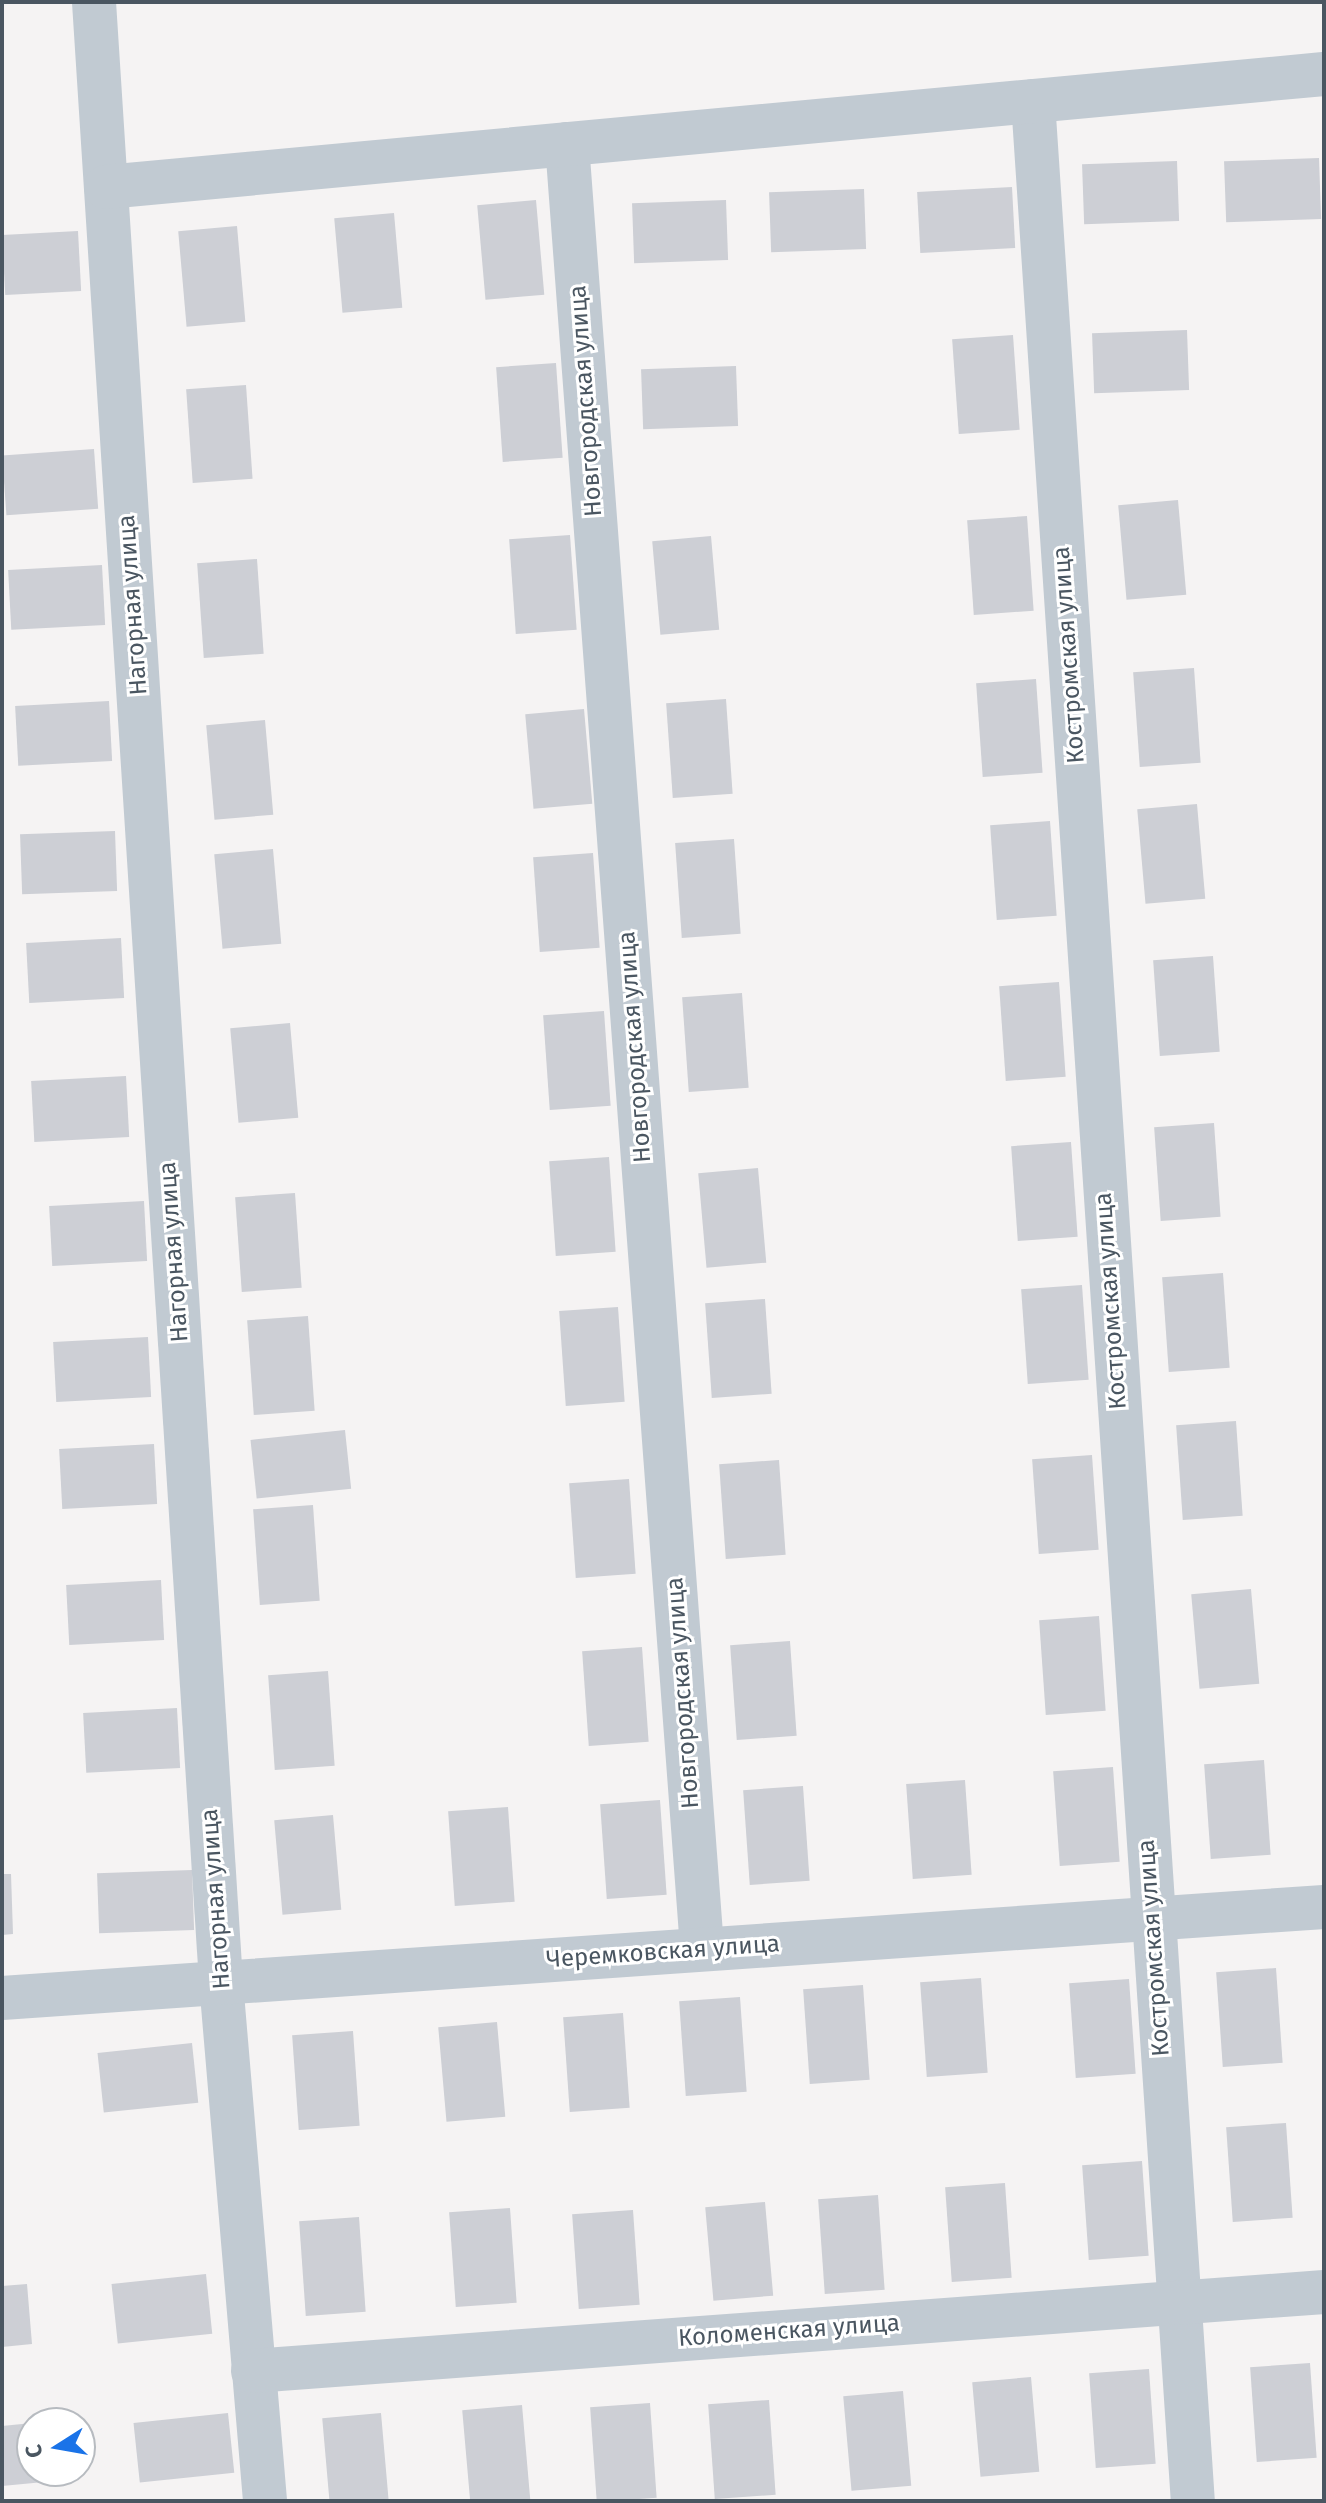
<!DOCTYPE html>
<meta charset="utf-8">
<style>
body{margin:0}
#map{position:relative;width:1326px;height:2503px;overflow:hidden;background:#f5f3f3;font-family:"Fira Sans",sans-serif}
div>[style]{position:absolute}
.building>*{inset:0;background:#cdcfd5;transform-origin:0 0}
.street>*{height:44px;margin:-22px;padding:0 22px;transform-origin:22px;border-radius:22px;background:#c1cad2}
span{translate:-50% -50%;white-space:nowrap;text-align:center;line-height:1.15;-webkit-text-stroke:6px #fff;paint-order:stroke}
.street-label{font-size:24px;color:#4a5661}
.frame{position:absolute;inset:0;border:4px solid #4a5661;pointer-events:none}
.north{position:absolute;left:16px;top:2407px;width:80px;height:80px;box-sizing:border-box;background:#fff;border:2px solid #b7bbc0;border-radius:50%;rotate:259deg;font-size:22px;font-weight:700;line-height:32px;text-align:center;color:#4a5661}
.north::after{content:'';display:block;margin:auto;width:28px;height:36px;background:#1a73e8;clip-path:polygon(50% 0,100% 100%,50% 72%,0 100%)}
</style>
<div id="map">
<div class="building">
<i style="left:1319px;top:158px;width:61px;height:95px;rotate:88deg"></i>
<i style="left:1177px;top:161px;width:60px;height:95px;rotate:88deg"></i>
<i style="left:1012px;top:187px;width:61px;height:95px;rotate:87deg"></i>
<i style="left:864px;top:189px;width:60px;height:95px;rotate:88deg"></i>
<i style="left:536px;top:200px;width:95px;height:59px;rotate:85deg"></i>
<i style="left:726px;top:200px;width:60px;height:94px;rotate:88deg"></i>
<i style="left:394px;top:213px;width:95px;height:60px;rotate:85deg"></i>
<i style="left:237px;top:226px;width:96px;height:59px;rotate:85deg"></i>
<i style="left:78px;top:231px;width:60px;height:76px;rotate:87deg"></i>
<i style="left:1187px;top:330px;width:60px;height:95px;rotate:88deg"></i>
<i style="left:1013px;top:335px;width:95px;height:61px;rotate:86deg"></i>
<i style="left:556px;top:363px;width:95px;height:60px;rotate:86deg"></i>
<i style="left:736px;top:366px;width:60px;height:95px;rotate:88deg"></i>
<i style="left:246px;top:385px;width:94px;height:60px;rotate:86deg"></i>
<i style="left:94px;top:449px;width:60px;height:92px;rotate:86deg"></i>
<i style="left:1178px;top:500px;width:95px;height:60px;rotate:85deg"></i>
<i style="left:1027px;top:516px;width:95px;height:60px;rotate:86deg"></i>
<i style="left:570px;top:535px;width:95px;height:61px;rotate:86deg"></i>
<i style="left:711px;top:536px;width:94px;height:59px;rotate:85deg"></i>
<i style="left:257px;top:559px;width:95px;height:60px;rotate:86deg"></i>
<i style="left:102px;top:565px;width:60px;height:94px;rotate:87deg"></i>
<i style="left:1194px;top:668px;width:95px;height:61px;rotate:86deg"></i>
<i style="left:1036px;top:679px;width:94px;height:60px;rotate:86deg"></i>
<i style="left:726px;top:699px;width:95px;height:60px;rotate:86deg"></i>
<i style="left:109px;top:701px;width:60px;height:94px;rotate:87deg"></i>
<i style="left:584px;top:709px;width:95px;height:59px;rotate:85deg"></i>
<i style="left:265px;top:720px;width:95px;height:59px;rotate:85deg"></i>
<i style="left:1197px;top:804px;width:95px;height:60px;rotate:85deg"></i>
<i style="left:1050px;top:821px;width:95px;height:60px;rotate:86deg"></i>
<i style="left:115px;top:831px;width:60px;height:95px;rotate:88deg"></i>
<i style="left:734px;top:839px;width:95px;height:59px;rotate:86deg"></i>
<i style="left:273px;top:849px;width:95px;height:59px;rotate:85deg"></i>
<i style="left:593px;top:853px;width:95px;height:60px;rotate:86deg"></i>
<i style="left:121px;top:938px;width:60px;height:95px;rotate:87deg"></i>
<i style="left:1213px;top:956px;width:96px;height:60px;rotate:86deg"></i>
<i style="left:1059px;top:982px;width:95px;height:60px;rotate:86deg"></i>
<i style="left:742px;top:993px;width:95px;height:60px;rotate:86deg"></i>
<i style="left:604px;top:1011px;width:95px;height:61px;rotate:86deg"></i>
<i style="left:290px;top:1023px;width:95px;height:60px;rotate:85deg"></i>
<i style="left:126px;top:1076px;width:61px;height:95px;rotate:87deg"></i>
<i style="left:1214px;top:1123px;width:94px;height:60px;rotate:86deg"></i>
<i style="left:1071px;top:1142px;width:95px;height:60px;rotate:86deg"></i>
<i style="left:609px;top:1157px;width:95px;height:60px;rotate:86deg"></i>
<i style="left:758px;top:1168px;width:95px;height:60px;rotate:85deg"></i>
<i style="left:295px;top:1193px;width:95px;height:60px;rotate:86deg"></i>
<i style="left:144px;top:1201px;width:60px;height:95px;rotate:87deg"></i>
<i style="left:1223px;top:1273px;width:95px;height:61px;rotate:86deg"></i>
<i style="left:1082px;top:1285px;width:95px;height:61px;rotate:86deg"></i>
<i style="left:765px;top:1299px;width:95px;height:60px;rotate:86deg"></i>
<i style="left:618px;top:1307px;width:95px;height:59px;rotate:86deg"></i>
<i style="left:308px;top:1316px;width:95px;height:61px;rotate:86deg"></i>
<i style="left:148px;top:1337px;width:60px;height:95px;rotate:87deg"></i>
<i style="left:1236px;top:1421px;width:95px;height:60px;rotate:86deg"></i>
<i style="left:345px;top:1430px;width:59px;height:95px;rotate:84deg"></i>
<i style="left:154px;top:1444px;width:60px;height:95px;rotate:87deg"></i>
<i style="left:1092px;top:1455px;width:95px;height:60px;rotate:86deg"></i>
<i style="left:779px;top:1460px;width:95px;height:60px;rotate:86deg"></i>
<i style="left:629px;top:1479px;width:95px;height:60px;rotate:86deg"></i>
<i style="left:313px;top:1505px;width:96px;height:60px;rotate:86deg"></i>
<i style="left:161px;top:1580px;width:60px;height:95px;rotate:87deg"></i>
<i style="left:1251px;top:1589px;width:95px;height:60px;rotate:85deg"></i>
<i style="left:1099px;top:1616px;width:95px;height:60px;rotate:86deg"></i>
<i style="left:790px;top:1641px;width:95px;height:60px;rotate:86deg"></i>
<i style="left:642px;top:1647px;width:95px;height:60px;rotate:86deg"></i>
<i style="left:328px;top:1671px;width:95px;height:60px;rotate:86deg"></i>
<i style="left:177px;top:1708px;width:60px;height:94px;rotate:87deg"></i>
<i style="left:1264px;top:1760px;width:95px;height:60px;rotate:86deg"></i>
<i style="left:1113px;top:1767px;width:95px;height:60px;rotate:86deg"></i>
<i style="left:965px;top:1780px;width:95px;height:59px;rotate:86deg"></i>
<i style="left:803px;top:1786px;width:95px;height:60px;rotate:86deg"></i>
<i style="left:660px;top:1800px;width:95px;height:60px;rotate:86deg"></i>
<i style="left:508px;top:1807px;width:95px;height:60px;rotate:86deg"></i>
<i style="left:333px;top:1815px;width:95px;height:59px;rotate:85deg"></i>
<i style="left:192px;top:1870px;width:60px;height:95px;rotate:88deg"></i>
<i style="clip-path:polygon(2px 1874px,11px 1874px,13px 1934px,2px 1935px)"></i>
<i style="left:1276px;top:1968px;width:95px;height:60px;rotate:86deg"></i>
<i style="left:981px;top:1978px;width:95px;height:61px;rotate:86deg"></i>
<i style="left:1129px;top:1979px;width:95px;height:60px;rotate:86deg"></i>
<i style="left:863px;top:1985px;width:95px;height:60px;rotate:86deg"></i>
<i style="left:740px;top:1997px;width:95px;height:61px;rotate:86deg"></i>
<i style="left:623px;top:2013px;width:95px;height:60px;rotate:86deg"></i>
<i style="left:497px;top:2022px;width:95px;height:59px;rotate:85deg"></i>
<i style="left:353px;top:2031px;width:95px;height:61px;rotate:86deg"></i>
<i style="left:192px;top:2043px;width:60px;height:95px;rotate:84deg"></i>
<i style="left:1286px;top:2123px;width:95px;height:60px;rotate:86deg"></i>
<i style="left:1142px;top:2161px;width:95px;height:60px;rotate:86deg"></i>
<i style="left:1005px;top:2183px;width:95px;height:60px;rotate:86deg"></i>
<i style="left:878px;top:2195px;width:95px;height:60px;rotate:86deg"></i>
<i style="left:765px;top:2202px;width:94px;height:60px;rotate:85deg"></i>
<i style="left:510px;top:2208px;width:95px;height:61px;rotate:86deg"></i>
<i style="left:633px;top:2210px;width:95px;height:61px;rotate:86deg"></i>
<i style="left:359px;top:2217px;width:95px;height:60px;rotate:86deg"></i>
<i style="left:206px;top:2274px;width:60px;height:95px;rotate:84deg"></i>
<i style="clip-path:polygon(27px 2284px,32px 2344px,2px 2347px,2px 2286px)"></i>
<i style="left:1310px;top:2363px;width:95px;height:60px;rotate:86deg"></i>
<i style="left:1149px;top:2369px;width:95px;height:60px;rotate:86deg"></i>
<i style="left:1031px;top:2377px;width:95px;height:59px;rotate:85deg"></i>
<i style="left:903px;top:2391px;width:95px;height:60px;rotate:85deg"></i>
<i style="left:769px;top:2400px;width:95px;height:61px;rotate:86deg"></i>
<i style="left:650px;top:2403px;width:95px;height:60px;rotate:86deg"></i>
<i style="left:522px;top:2405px;width:95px;height:60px;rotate:85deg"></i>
<i style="left:228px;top:2413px;width:60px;height:95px;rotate:84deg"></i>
<i style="left:381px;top:2413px;width:88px;height:59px;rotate:85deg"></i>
<i style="clip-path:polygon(32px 2423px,32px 2471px,43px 2471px,44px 2482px,2px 2486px,2px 2426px)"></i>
</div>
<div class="street">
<i style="left:94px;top:2px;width:1984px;rotate:86.33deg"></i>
<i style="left:221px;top:1982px;width:521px;rotate:85.15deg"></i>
<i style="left:1033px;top:101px;width:2405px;rotate:86.19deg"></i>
<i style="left:567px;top:144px;width:1810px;rotate:85.72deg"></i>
<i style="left:106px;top:187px;width:1223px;rotate:-5.3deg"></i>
<i style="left:2px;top:1998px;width:1325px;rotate:-3.94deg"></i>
<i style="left:253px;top:2371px;width:1074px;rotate:-4.22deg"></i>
</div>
<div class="street-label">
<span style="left:586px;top:401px;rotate:-94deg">Новгородская улица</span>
<span style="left:133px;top:605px;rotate:-94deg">Нагорная улица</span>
<span style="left:1069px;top:655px;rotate:-94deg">Костромская улица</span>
<span style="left:635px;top:1047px;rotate:-94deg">Новгородская улица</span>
<span style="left:174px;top:1252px;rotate:-94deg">Нагорная улица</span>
<span style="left:1111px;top:1301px;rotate:-94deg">Костромская улица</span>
<span style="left:683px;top:1693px;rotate:-94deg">Новгородская улица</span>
<span style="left:216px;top:1899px;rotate:-94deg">Нагорная улица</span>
<span style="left:1154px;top:1948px;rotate:-94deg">Костромская улица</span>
<span style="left:663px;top:1952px;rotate:-4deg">Черемковская улица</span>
<span style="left:789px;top:2331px;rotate:-4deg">Коломенская улица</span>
</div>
<div class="frame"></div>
<div class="north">С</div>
</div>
